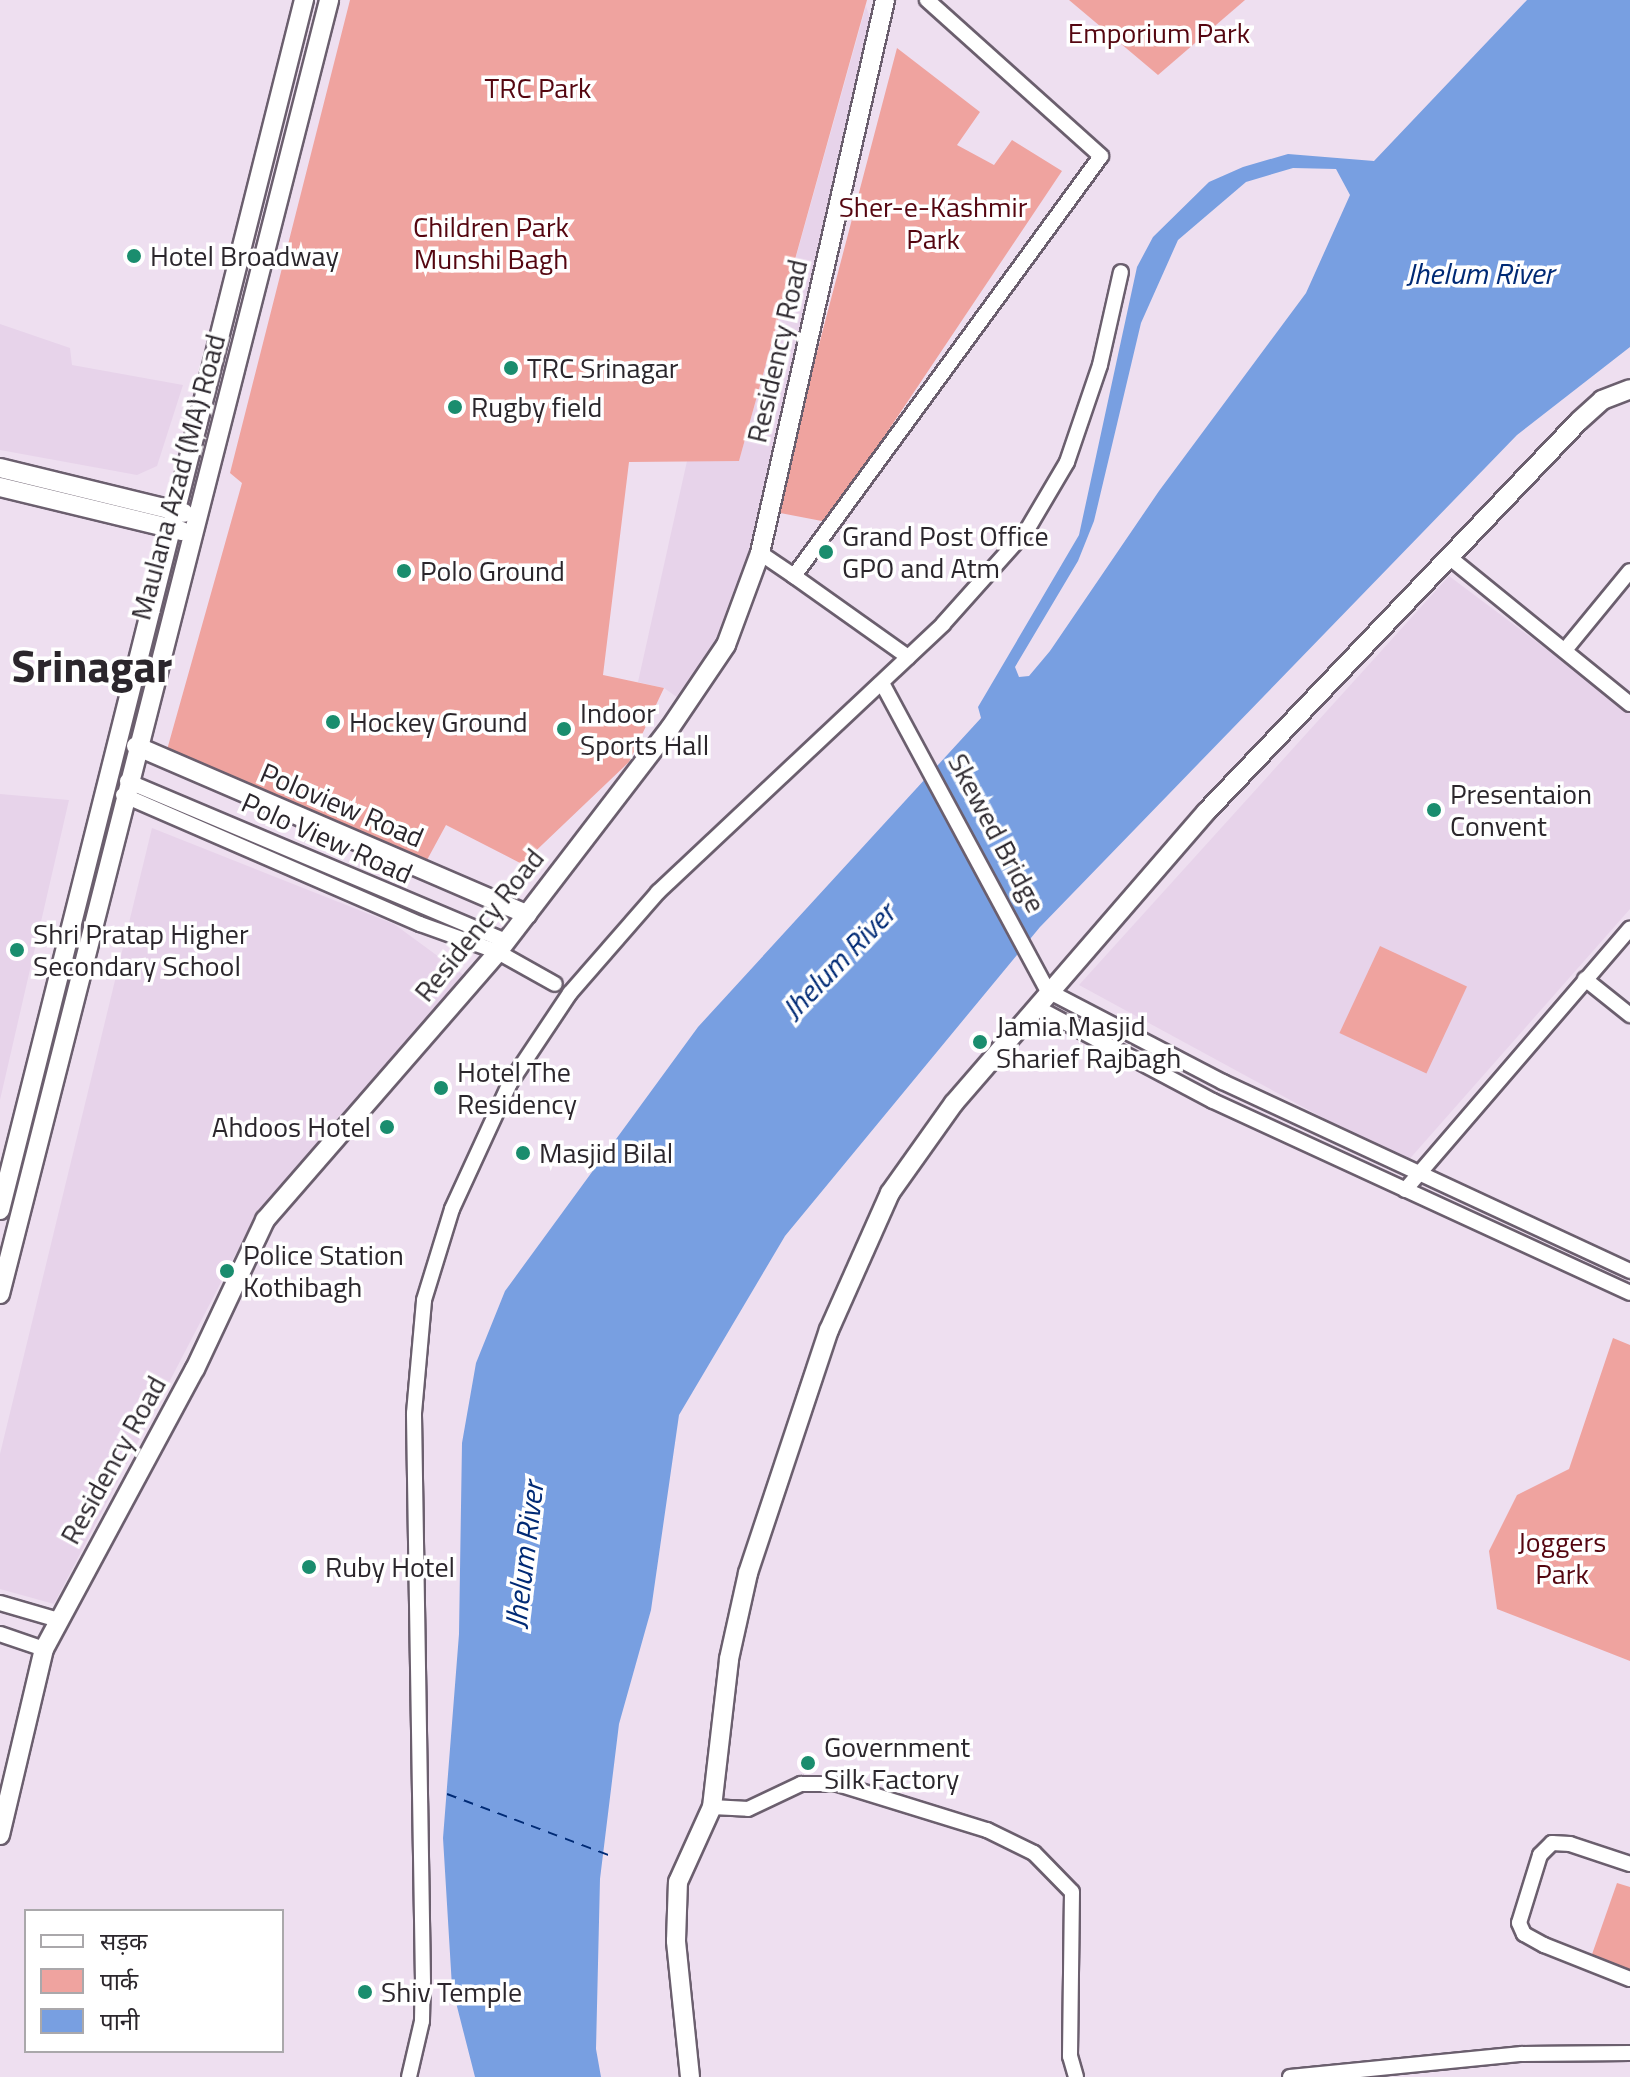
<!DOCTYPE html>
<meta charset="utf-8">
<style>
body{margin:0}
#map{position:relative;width:1630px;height:2077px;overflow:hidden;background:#eedff0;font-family:"Titillium Web","Noto Sans Devanagari",sans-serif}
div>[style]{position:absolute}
.built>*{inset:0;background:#e7d3ea}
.green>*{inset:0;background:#efa39f;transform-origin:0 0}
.water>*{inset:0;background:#789fe1}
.ferry>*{height:2px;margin-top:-1px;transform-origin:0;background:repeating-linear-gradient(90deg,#002a75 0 10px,transparent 0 18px)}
.roads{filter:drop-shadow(2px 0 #6b5f6e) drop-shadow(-2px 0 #6b5f6e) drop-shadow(0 2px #6b5f6e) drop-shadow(0 -2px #6b5f6e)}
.minor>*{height:14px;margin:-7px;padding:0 7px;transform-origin:7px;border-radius:7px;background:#fff}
.major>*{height:18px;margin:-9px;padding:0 9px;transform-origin:9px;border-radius:9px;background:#fff}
.dots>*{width:22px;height:22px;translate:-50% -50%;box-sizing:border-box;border:4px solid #fff;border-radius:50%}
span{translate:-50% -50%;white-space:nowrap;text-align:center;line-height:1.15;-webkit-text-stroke:7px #fff;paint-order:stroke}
.park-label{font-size:28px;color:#550610}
.poi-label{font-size:28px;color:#2b262c}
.left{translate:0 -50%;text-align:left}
.right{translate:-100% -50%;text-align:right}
.street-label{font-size:28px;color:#2b262c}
.water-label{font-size:30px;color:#002a75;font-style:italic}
.town-label{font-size:44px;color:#2b262c;font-weight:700}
.legend{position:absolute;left:24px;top:1909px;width:260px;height:144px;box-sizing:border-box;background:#fff;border:2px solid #aaa8ab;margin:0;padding:10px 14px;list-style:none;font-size:24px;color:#2b262c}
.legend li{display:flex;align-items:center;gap:16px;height:40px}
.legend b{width:40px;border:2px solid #aaa8ab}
</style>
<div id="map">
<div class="built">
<i style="clip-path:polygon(866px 6px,874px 31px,754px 549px,722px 639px,681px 700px,664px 688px,638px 682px,687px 461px,739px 461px)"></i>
<i style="clip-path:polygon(0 324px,70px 348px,72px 365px,183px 385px,157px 466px,137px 475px,0 450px)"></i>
<i style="clip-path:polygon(1449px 576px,1630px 712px,1630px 909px,1406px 1163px,1079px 985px)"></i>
<i style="clip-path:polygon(0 794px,69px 800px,0 1100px)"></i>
<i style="clip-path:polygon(152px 828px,394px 924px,465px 976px,257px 1213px,54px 1604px,0 1589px,0 1454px)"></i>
</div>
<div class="green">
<i style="clip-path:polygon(350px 0,867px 0,739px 461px,629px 462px,603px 675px,664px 688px,629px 762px,522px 864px,446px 825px,421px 871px,163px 764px,242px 483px,230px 473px)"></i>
<i style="clip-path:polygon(1069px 0,1245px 0,1158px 75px)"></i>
<i style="clip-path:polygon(897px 48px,980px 112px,957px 145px,994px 165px,1012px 140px,1062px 171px,827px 522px,775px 512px)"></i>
<i style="left:1380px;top:946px;width:96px;height:96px;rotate:25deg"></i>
<i style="clip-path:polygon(1613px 1338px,1630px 1345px,1630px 1661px,1497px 1609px,1489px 1551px,1517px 1495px,1569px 1469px)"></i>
<i style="clip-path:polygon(1617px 1883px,1630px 1887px,1630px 1974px,1590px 1960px)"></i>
</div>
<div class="water">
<i style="clip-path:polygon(evenodd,1527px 0,1630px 0,1630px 347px,1517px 435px,1040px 927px,785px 1236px,679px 1415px,651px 1610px,619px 1724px,600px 1879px,596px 2049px,601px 2077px,475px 2077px,452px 1987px,443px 1838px,459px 1634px,462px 1443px,476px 1363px,505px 1291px,698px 1027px,981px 718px,978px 707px,1079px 535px,1137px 267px,1153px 237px,1209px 182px,1243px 167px,1288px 154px,1374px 161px,1527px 0,1293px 168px,1336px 169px,1350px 195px,1306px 293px,1159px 491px,1050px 651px,1029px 676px,1019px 677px,1015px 667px,1078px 561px,1094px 521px,1141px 323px,1178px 240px,1246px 182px,1293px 168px)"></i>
</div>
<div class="ferry">
<i style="left:447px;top:1794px;width:175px;rotate:20.7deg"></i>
</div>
<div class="roads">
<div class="minor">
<i style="left:760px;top:553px;width:41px;rotate:34.1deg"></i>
<i style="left:794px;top:576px;width:520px;rotate:-53.83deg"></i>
<i style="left:1101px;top:156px;width:234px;rotate:-138.1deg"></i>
<i style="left:1449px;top:557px;width:233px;rotate:39.1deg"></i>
<i style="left:794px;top:576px;width:140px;rotate:35.4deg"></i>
<i style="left:1565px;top:650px;width:102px;rotate:-50.6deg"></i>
<i style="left:882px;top:683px;width:350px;rotate:61.7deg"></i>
<i style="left:1048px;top:991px;width:197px;rotate:27.5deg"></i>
<i style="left:1223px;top:1082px;width:449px;rotate:24.9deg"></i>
<i style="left:127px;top:781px;width:411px;rotate:22.9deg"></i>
<i style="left:123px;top:795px;width:324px;rotate:23.5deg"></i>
<i style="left:420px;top:924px;width:83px;rotate:19.7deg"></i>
<i style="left:498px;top:952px;width:65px;rotate:29.3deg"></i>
<i style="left:1585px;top:979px;width:58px;rotate:38.7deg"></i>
<i style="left:1036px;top:1007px;width:200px;rotate:28deg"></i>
<i style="left:1213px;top:1101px;width:459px;rotate:24.7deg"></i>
<i style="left:1405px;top:1190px;width:345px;rotate:-49.3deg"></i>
<i style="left:0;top:1603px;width:60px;rotate:16.3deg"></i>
<i style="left:0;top:1634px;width:46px;rotate:18.8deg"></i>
<i style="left:712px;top:1807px;width:36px;rotate:3deg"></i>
<i style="left:748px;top:1809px;width:59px;rotate:-25.3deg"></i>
<i style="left:801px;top:1784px;width:37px"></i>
<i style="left:838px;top:1784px;width:156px;rotate:17.2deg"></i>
<i style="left:987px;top:1830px;width:52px;rotate:26.1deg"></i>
<i style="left:1034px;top:1853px;width:54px;rotate:45.7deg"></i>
<i style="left:1072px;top:1892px;width:164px;rotate:90.7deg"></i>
<i style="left:1070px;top:2056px;width:22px;rotate:74deg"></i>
<i style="left:1630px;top:1864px;width:63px;rotate:-161.6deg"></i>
<i style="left:1570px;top:1844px;width:18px;rotate:-177deg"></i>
<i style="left:1552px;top:1843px;width:17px;rotate:135deg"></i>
<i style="left:1540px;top:1855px;width:71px;rotate:107.2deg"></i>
<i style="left:1519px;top:1923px;width:12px;rotate:66deg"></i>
<i style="left:1524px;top:1934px;width:23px;rotate:29deg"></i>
<i style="left:1544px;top:1945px;width:92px;rotate:21.6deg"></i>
<i style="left:409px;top:2077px;width:57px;rotate:-76.9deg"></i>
<i style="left:422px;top:2021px;width:39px;rotate:-89deg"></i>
<i style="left:423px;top:1982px;width:569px;rotate:-90.91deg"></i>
<i style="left:414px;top:1413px;width:113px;rotate:-84.9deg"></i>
<i style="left:424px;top:1300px;width:95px;rotate:-72.9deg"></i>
<i style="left:452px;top:1209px;width:139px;rotate:-65.3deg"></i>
<i style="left:510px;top:1083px;width:108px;rotate:-56.3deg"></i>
<i style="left:570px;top:993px;width:134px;rotate:-48.9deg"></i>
<i style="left:658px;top:892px;width:391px;rotate:-43.2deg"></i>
<i style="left:943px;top:624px;width:126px;rotate:-48.2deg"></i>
<i style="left:1027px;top:530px;width:79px;rotate:-59.5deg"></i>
<i style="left:1067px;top:462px;width:102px;rotate:-71.2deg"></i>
<i style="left:1100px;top:365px;width:95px;rotate:-77.3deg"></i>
<i style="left:1290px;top:2077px;width:233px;rotate:-5.7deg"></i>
<i style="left:1522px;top:2054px;width:108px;rotate:-0.5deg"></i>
</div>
<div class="major">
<i style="left:0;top:468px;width:189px;rotate:13.7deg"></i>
<i style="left:0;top:487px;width:187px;rotate:13.6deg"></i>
<i style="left:136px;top:746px;width:426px;rotate:23.3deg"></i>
<i style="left:0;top:1210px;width:1248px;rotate:-75.9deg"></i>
<i style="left:0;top:1294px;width:1335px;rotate:-75.73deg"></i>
<i style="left:0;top:1835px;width:191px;rotate:-76.7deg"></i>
<i style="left:44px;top:1649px;width:318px;rotate:-61.7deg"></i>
<i style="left:195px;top:1369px;width:165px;rotate:-64.8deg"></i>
<i style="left:265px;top:1220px;width:355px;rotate:-49deg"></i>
<i style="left:498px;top:952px;width:282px;rotate:-52.5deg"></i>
<i style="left:670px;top:728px;width:100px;rotate:-56deg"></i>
<i style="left:726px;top:645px;width:98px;rotate:-69.7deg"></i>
<i style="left:760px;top:553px;width:567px;rotate:-77.26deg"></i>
<i style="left:690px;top:2077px;width:137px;rotate:-95.9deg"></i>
<i style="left:676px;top:1941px;width:59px;rotate:-88.1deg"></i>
<i style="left:678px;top:1882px;width:82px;rotate:-65.6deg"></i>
<i style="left:712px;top:1807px;width:149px;rotate:-83.4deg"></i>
<i style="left:729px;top:1659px;width:88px;rotate:-77.5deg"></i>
<i style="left:748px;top:1573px;width:256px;rotate:-71.6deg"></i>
<i style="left:829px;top:1330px;width:150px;rotate:-66deg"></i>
<i style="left:890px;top:1193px;width:110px;rotate:-54.6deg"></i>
<i style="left:954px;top:1103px;width:385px;rotate:-49.1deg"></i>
<i style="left:1206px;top:812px;width:540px;rotate:-46.35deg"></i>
<i style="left:1579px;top:421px;width:31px;rotate:-42deg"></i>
<i style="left:1602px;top:400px;width:30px;rotate:-21deg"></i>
</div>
</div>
<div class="dots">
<i style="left:134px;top:256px;background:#1a8d6e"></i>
<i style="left:511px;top:368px;background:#1a8d6e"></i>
<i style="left:455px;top:407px;background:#1a8d6e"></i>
<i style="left:826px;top:552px;background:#1a8d6e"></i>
<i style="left:404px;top:571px;background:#1a8d6e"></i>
<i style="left:333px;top:722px;background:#1a8d6e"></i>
<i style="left:564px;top:729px;background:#1a8d6e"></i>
<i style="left:1434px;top:810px;background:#1a8d6e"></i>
<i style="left:17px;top:950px;background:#1a8d6e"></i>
<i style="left:980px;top:1042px;background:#1a8d6e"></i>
<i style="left:441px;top:1088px;background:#1a8d6e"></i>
<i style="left:387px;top:1127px;background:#1a8d6e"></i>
<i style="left:523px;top:1153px;background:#1a8d6e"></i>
<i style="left:227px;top:1271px;background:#1a8d6e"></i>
<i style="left:309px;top:1567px;background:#1a8d6e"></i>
<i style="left:808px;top:1763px;background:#1a8d6e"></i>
<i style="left:365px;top:1992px;background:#1a8d6e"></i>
</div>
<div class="park-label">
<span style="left:1159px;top:33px">Emporium Park</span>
<span style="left:538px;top:88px">TRC Park</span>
<span style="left:933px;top:223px">Sher-e-Kashmir<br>Park</span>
<span style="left:491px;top:243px">Children Park<br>Munshi Bagh</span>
<span style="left:1562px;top:1558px">Joggers<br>Park</span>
</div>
<div class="poi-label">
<span class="left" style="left:150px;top:256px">Hotel Broadway</span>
<span class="left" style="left:527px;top:368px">TRC Srinagar</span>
<span class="left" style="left:471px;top:407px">Rugby field</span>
<span class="left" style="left:842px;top:552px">Grand Post Office<br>GPO and Atm</span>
<span class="left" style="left:420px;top:571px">Polo Ground</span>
<span class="left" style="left:580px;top:729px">Indoor<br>Sports Hall</span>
<span class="left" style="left:349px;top:722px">Hockey Ground</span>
<span class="left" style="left:1450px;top:810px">Presentaion<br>Convent</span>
<span class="left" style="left:33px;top:950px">Shri Pratap Higher<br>Secondary School</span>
<span class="left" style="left:996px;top:1042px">Jamia Masjid<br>Sharief Rajbagh</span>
<span class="left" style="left:457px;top:1088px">Hotel The<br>Residency</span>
<span class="right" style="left:371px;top:1127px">Ahdoos Hotel</span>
<span class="left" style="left:539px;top:1153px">Masjid Bilal</span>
<span class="left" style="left:243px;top:1271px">Police Station<br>Kothibagh</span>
<span class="left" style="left:325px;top:1567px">Ruby Hotel</span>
<span class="left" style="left:824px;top:1763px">Government<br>Silk Factory</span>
<span class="left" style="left:381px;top:1992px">Shiv Temple</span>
</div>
<div class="street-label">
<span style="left:777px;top:351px;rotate:-77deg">Residency Road</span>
<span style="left:178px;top:477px;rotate:-75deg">Maulana Azad (MA) Road</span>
<span style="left:342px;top:805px;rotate:23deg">Poloview Road</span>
<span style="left:997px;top:833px;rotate:62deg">Skewed Bridge</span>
<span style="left:327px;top:838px;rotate:24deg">Polo View Road</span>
<span style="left:479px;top:925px;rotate:-51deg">Residency Road</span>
<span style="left:113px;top:1460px;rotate:-61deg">Residency Road</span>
</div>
<div class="water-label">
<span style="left:1480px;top:273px">Jhelum River</span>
<span style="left:838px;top:961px;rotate:-46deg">Jhelum River</span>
<span style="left:524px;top:1555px;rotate:-83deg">Jhelum River</span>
</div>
<div class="town-label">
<span style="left:92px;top:666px">Srinagar</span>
</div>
<ul class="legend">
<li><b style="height:10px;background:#fff"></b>सड़क</li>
<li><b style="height:22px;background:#efa39f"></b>पार्क</li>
<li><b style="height:22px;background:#789fe1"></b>पानी</li>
</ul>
</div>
